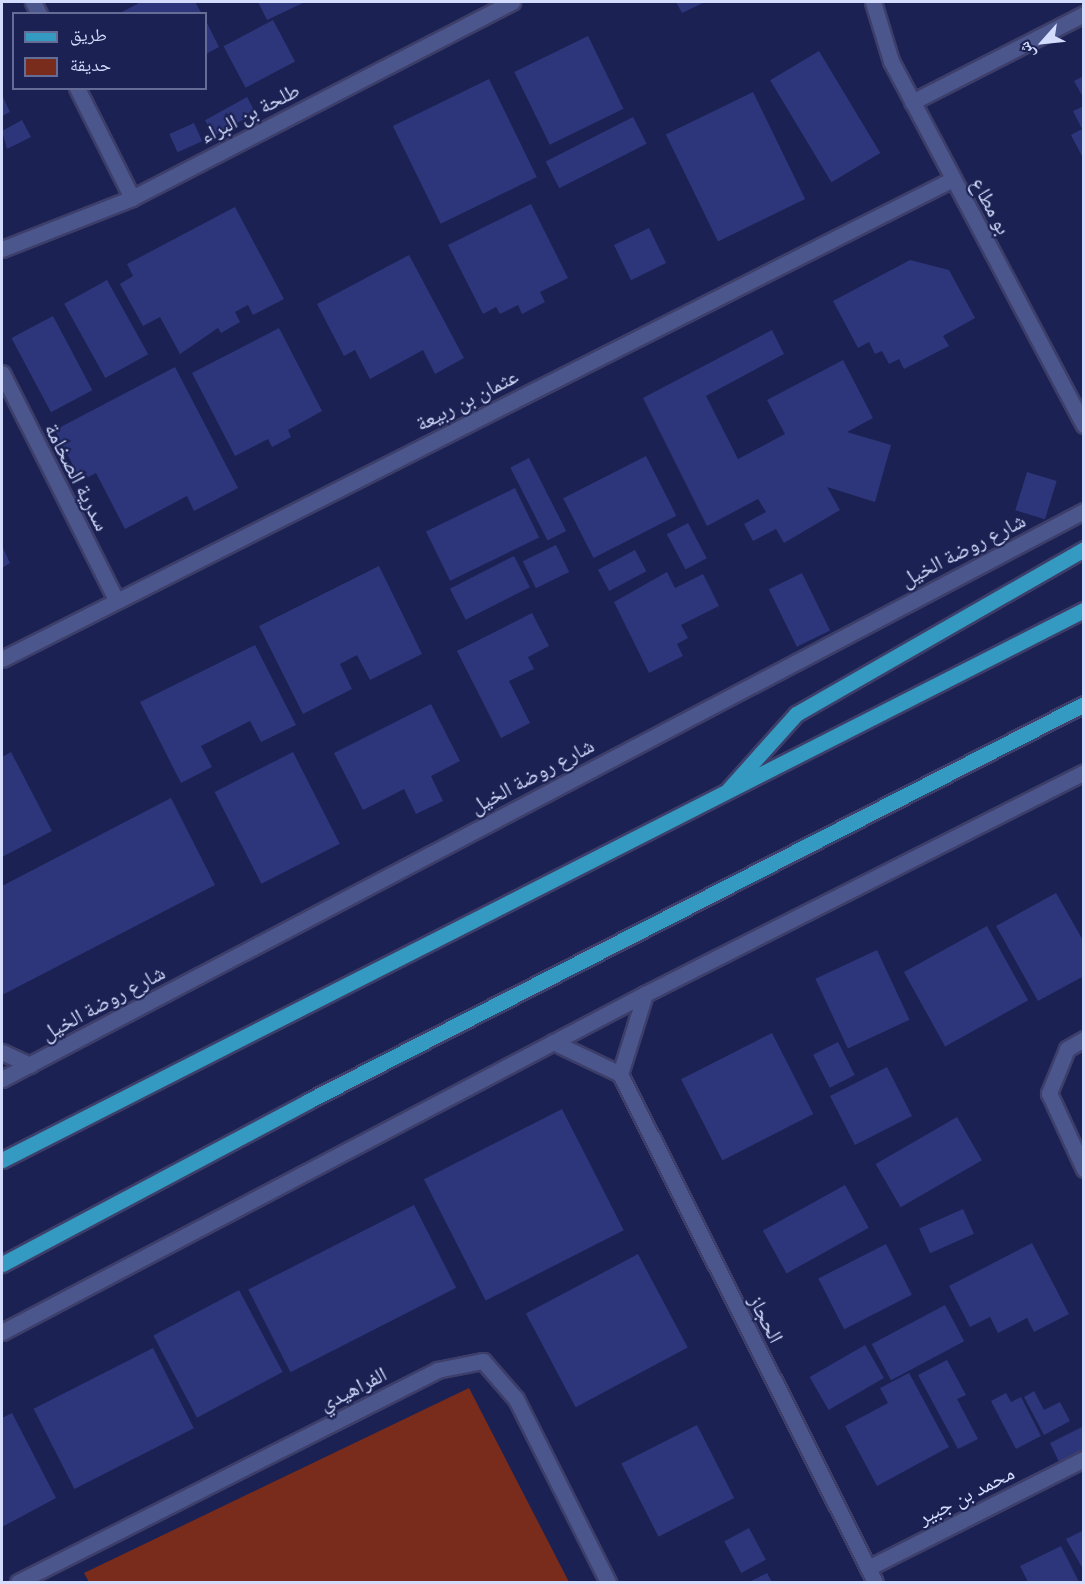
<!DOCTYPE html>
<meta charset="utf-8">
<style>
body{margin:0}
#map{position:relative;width:1085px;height:1584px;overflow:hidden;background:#1b2152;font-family:Cabin,"Noto Naskh Arabic",sans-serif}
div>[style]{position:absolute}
.green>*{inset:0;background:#792c1b}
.building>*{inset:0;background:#2d367a;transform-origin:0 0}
.roads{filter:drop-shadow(2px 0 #3d3e69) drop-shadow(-2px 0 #3d3e69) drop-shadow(0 2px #3d3e69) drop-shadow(0 -2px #3d3e69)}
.lane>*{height:15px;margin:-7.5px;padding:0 7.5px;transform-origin:7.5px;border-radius:7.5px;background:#4b568d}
.street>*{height:15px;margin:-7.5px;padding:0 7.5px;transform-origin:7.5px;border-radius:7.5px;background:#4b568d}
.secondary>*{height:15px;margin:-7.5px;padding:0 7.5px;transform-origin:7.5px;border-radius:7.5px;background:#4b568d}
.primary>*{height:15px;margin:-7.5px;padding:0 7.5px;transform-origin:7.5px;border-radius:7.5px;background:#349ac2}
span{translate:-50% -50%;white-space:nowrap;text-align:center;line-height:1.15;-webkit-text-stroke:4.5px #1b2152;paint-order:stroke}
.street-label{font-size:21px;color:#d3dcfc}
.frame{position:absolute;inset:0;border:3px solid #d3dcfc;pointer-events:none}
.legend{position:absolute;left:12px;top:12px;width:195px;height:78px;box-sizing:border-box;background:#1b2152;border:2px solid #656c96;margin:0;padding:8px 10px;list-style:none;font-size:18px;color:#d3dcfc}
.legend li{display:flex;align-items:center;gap:12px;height:30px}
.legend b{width:30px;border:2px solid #656c96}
.north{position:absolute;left:1013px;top:12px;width:60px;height:60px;-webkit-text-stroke:4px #1b2152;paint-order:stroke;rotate:243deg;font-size:16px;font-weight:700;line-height:24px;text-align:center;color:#d3dcfc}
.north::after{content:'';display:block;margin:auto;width:21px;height:27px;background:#d3dcfc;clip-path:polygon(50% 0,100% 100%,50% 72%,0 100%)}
</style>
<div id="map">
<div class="green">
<i style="clip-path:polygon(469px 1388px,569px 1582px,89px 1582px,84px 1573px)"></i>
</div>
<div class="building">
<i style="clip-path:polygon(141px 2px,195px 2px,202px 14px,118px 14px)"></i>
<i style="clip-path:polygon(258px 2px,305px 2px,267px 20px)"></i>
<i style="clip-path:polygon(676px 2px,705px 2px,682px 13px)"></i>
<i style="left:273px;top:20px;width:47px;height:56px;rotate:62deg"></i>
<i style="clip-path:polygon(206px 21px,219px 47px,206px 54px)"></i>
<i style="left:588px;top:36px;width:81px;height:82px;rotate:64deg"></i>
<i style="left:819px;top:51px;width:119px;height:57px;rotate:59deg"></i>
<i style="clip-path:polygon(1084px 76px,1084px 99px,1074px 81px)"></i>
<i style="left:489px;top:79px;width:109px;height:107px;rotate:64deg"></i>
<i style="left:753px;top:92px;width:119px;height:97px;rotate:64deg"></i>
<i style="clip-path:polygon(2px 95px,10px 112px,2px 116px)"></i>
<i style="left:247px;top:97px;width:18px;height:48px;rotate:61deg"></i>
<i style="clip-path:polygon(1084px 106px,1084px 160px,1071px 135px,1082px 129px,1073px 111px)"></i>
<i style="left:633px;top:117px;width:30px;height:98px;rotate:63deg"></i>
<i style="clip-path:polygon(22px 120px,31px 137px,7px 149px,2px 131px)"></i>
<i style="left:194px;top:123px;width:20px;height:27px;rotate:66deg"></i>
<i style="clip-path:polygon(531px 204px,568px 278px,540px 292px,545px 302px,522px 314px,518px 305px,500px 314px,496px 307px,483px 314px,448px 245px)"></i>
<i style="clip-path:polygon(235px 207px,284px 299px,253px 315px,248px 305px,235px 312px,240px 322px,221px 333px,218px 328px,180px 354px,160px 317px,143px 326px,120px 284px,133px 276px,127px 264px)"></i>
<i style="left:649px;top:228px;width:39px;height:39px;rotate:64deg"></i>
<i style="clip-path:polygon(409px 255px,464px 358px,435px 374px,423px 350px,370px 379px,355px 350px,344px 356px,317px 304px)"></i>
<i style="clip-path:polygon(910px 260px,949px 270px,975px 318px,943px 336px,949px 346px,904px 369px,899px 359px,889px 364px,882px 351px,875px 354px,869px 342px,858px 348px,833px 301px)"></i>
<i style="left:107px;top:280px;width:85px;height:49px;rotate:61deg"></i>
<i style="left:53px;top:316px;width:84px;height:47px;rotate:62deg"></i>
<i style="clip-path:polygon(279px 328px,322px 411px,288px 430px,291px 437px,272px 447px,268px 439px,235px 456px,192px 373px)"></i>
<i style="clip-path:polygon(772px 330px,784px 354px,706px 396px,738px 459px,785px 434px,767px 400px,843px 360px,873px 418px,847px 432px,891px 445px,875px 502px,827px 487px,840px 510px,784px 543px,776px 529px,753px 541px,744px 524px,766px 512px,758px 499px,707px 526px,643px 398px)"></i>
<i style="clip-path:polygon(175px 367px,238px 488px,194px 511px,187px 496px,125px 529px,96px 473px,81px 481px,55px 430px)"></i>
<i style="left:646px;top:456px;width:67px;height:93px;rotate:63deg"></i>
<i style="left:529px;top:458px;width:82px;height:21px;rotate:63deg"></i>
<i style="left:1027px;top:472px;width:31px;height:40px;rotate:17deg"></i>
<i style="left:515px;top:488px;width:55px;height:99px;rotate:64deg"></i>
<i style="left:688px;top:523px;width:40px;height:24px;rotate:62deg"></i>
<i style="left:556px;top:545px;width:30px;height:37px;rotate:64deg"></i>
<i style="clip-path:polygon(2px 546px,10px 563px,2px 568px)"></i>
<i style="left:635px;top:550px;width:24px;height:42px;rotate:62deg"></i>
<i style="left:514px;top:556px;width:35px;height:72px;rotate:63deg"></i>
<i style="clip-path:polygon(379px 566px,422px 654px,370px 680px,357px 655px,340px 664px,352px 689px,303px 714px,259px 626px)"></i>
<i style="clip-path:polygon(667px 572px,675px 588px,703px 574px,719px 606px,681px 625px,688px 638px,677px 644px,683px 656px,649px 673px,614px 602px)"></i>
<i style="left:802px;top:573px;width:64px;height:37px;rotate:64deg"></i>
<i style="clip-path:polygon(532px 613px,549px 646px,528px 657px,534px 669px,509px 681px,530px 723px,501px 738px,457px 651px)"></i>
<i style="clip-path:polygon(255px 645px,296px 725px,261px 742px,250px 721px,201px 746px,212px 767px,181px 783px,140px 702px)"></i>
<i style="clip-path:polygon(431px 704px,460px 761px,431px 776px,443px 801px,416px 814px,404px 789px,363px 810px,334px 753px)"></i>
<i style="clip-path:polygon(11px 752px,52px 831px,2px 857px,2px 757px)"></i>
<i style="left:293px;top:752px;width:103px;height:88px;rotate:63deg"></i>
<i style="clip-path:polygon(171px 798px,215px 885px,2px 995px,2px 886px)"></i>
<i style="clip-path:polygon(1056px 893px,1084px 942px,1084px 976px,1038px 1001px,996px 926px)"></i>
<i style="left:987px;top:926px;width:85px;height:95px;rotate:61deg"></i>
<i style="left:877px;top:950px;width:77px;height:68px;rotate:65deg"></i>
<i style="left:772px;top:1033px;width:91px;height:102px;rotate:63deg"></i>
<i style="left:838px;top:1042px;width:37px;height:28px;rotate:63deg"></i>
<i style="left:887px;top:1067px;width:55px;height:64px;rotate:63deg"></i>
<i style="left:562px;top:1109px;width:136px;height:155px;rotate:63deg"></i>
<i style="left:957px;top:1117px;width:50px;height:94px;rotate:60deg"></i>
<i style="left:845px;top:1185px;width:49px;height:94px;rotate:61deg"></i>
<i style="left:414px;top:1205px;width:93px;height:186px;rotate:63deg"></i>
<i style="left:963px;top:1209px;width:27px;height:48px;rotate:66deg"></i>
<i style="clip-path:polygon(1032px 1243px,1069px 1314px,1034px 1332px,1027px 1318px,998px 1333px,990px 1317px,970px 1327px,949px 1286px)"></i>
<i style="left:886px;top:1244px;width:57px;height:76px;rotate:63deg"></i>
<i style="left:638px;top:1254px;width:106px;height:127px;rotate:62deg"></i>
<i style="left:239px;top:1290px;width:93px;height:97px;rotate:62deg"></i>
<i style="left:945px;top:1305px;width:41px;height:83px;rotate:62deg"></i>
<i style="left:865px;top:1345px;width:38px;height:64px;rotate:60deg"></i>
<i style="left:153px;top:1348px;width:90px;height:134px;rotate:63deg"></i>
<i style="clip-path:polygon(947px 1360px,966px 1395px,957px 1399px,978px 1439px,958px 1449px,918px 1375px)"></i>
<i style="clip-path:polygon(909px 1373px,949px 1447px,877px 1486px,845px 1426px,888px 1403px,880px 1388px)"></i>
<i style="clip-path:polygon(1034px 1391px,1044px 1410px,1060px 1402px,1070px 1421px,1044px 1435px,1024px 1397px)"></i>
<i style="clip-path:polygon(1006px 1393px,1011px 1402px,1021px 1397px,1041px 1436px,1016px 1449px,991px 1401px)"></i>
<i style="clip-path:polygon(12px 1413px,56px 1498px,2px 1527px,2px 1418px)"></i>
<i style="left:697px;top:1425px;width:82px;height:85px;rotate:63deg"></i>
<i style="clip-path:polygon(1084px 1426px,1084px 1452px,1060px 1464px,1050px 1443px)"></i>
<i style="left:749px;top:1528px;width:36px;height:28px;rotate:62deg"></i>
<i style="clip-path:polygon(1084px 1530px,1084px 1571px,1066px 1539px)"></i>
<i style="clip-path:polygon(1061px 1546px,1079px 1582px,1028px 1582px,1020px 1566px)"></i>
<i style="clip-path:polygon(767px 1573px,772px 1582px,749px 1582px)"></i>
</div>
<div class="roads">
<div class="lane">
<i style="left:912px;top:102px;width:193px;rotate:-27.1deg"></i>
</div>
<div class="street">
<i style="left:33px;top:2px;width:13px;rotate:63deg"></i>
<i style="left:873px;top:2px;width:62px;rotate:73deg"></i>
<i style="left:891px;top:61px;width:412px;rotate:62.1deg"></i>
<i style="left:77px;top:88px;width:123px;rotate:63.4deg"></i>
<i style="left:2px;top:249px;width:140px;rotate:-21.4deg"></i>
<i style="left:132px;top:198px;width:428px;rotate:-27.3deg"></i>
<i style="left:2px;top:373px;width:254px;rotate:63.3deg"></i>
<i style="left:2px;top:659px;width:1065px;rotate:-26.78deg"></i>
<i style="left:1084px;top:1039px;width:20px;rotate:150deg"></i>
<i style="left:1067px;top:1049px;width:48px;rotate:112.2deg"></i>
<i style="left:1049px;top:1093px;width:84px;rotate:65.3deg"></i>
<i style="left:553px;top:1042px;width:74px;rotate:25.5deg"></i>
<i style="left:620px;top:1074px;width:568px;rotate:63.34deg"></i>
<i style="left:2px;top:1052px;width:31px;rotate:25deg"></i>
<i style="left:620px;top:1074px;width:84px;rotate:-72.6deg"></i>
<i style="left:2px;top:1332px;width:726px;rotate:-27.73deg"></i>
<i style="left:645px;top:994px;width:492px;rotate:-26.8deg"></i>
<i style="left:868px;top:1568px;width:242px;rotate:-26.8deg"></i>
<i style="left:18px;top:1582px;width:470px;rotate:-26.8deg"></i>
<i style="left:437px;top:1370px;width:47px;rotate:-11.1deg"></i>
<i style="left:483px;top:1361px;width:50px;rotate:49deg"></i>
<i style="left:516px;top:1399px;width:205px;rotate:63.3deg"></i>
</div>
<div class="secondary">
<i style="left:2px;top:1079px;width:1222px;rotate:-27.7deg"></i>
</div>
<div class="primary">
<i style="left:729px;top:789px;width:101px;rotate:-48.2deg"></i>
<i style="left:796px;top:714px;width:332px;rotate:-29.8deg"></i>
<i style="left:2px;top:1160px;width:1214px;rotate:-26.95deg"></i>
<i style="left:2px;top:1264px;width:347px;rotate:-28deg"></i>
<i style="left:308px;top:1101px;width:872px;rotate:-27.09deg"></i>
</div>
</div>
<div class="street-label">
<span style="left:250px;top:113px;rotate:-27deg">طلحة بن البراء</span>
<span style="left:991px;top:206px;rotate:62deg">بو مطاع</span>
<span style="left:467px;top:400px;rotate:-27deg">عثمان بن ربيعة</span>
<span style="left:77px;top:477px;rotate:63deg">سدرية الصخامة</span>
<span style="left:963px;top:550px;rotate:-27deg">شارع روضة الخيل</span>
<span style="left:532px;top:776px;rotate:-28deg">شارع روضة الخيل</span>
<span style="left:103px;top:1003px;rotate:-28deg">شارع روضة الخيل</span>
<span style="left:766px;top:1319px;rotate:63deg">الحجاز</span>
<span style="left:353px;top:1389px;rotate:-27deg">الفراهيدي</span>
<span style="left:966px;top:1495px;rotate:-27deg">محمد بن جبير</span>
</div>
<div class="frame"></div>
<ul class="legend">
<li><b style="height:8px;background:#349ac2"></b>طريق</li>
<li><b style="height:16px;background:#792c1b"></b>حديقة</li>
</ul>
<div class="north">ش</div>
</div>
